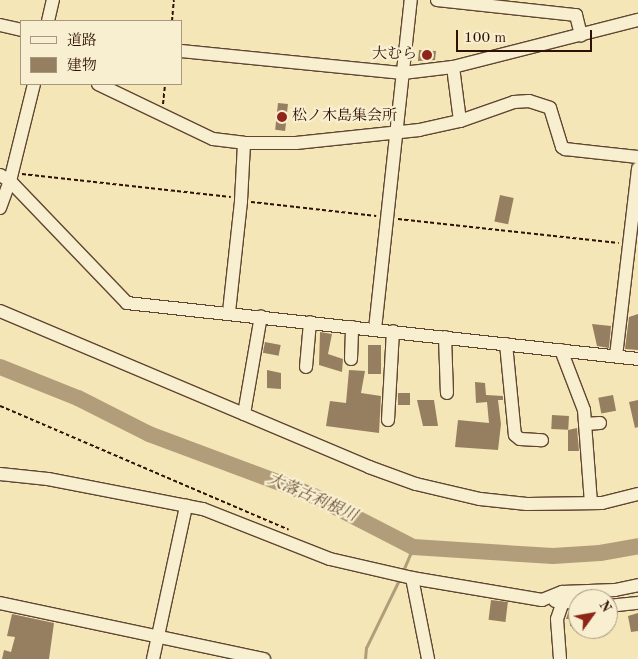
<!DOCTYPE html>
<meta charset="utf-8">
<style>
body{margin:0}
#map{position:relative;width:638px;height:659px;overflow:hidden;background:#f5e6b7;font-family:"Old Standard TT","Noto Serif JP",serif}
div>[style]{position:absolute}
.stream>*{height:2.5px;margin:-1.25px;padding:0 1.25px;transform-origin:1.25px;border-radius:1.25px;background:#b29d7a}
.river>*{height:16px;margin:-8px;padding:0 8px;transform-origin:8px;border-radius:8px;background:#b29d7a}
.building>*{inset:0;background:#967f61;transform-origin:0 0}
.path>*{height:2px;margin-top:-1px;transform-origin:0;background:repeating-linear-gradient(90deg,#2f1004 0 4px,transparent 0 6.5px)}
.roads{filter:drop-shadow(1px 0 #604631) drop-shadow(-1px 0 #604631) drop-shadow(0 1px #604631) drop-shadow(0 -1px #604631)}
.minor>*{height:12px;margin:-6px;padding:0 6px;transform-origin:6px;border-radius:6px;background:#f8efd0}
.dots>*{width:14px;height:14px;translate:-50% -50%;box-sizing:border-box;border:2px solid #f8efd0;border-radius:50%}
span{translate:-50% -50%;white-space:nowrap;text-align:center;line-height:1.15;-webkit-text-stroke:4.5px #f8efd0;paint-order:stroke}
.poi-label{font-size:15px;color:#2f1004}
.right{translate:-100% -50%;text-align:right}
.left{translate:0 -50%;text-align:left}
.water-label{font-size:16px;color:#6a4f39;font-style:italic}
.legend{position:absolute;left:20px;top:20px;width:162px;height:65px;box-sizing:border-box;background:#f8efd0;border:1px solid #a8967e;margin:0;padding:6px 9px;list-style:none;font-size:15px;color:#2f1004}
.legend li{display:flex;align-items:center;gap:10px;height:25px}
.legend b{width:25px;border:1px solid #a8967e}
.north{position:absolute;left:568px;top:589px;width:50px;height:50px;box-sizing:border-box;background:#f8efd0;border:1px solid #a8967e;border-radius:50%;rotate:58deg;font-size:14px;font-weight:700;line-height:20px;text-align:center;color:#2f1004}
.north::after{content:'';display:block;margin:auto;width:18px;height:22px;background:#8f2418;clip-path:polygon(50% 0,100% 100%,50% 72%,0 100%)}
.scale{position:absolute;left:456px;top:30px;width:136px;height:22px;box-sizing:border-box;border:2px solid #2f1004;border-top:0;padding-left:6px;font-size:15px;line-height:18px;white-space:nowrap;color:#2f1004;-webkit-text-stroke:4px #f8efd0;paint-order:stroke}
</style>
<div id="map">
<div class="stream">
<i style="left:403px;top:571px;width:26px;rotate:-67deg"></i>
<i style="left:365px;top:659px;width:11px;rotate:-85deg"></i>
<i style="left:366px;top:648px;width:78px;rotate:-64.1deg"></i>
</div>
<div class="river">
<i style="left:0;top:367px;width:84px;rotate:21.7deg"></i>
<i style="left:78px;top:398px;width:80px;rotate:26.9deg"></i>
<i style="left:149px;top:434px;width:174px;rotate:20.5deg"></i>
<i style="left:312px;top:495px;width:114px;rotate:27.2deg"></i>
<i style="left:413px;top:547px;width:140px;rotate:3.7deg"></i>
<i style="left:553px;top:556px;width:47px;rotate:-3.7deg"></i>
<i style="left:600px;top:553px;width:39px;rotate:-10deg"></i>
</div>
<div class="building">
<i style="clip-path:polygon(419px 50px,436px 51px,435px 60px,418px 61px)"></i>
<i style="left:278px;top:103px;width:10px;height:27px;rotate:6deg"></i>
<i style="left:500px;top:195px;width:14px;height:27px;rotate:12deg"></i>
<i style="clip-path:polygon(638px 314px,638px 350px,625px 349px,629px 317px)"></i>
<i style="clip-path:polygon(592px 324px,611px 326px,609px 348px,597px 346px)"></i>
<i style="clip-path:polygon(320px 332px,332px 334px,328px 354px,343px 359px,342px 372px,319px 365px)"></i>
<i style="left:265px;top:342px;width:16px;height:11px;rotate:11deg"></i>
<i style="left:381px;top:345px;width:29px;height:13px;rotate:90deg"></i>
<i style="clip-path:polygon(267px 370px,281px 373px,281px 389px,267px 388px)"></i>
<i style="clip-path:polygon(349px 370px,365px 371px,361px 393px,381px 396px,379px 433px,326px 426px,330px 401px,346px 403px)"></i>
<i style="clip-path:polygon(475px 382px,485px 383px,486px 395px,503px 396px,503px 400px,498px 400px,501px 424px,498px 450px,455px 447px,458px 420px,489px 423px,487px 402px,476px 403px)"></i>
<i style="left:398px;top:393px;width:12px;height:12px"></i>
<i style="left:613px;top:395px;width:16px;height:15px;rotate:79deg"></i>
<i style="clip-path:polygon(417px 400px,434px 400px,438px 426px,423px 426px)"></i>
<i style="clip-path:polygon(638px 400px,638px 427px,635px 428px,629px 402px)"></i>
<i style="left:552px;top:415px;width:17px;height:14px;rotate:3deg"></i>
<i style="clip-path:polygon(577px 428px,579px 451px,568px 451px,568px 430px)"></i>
<i style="left:491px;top:600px;width:17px;height:20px;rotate:7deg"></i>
<i style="clip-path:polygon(569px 610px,578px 611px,578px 627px,570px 626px,570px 619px,566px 619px)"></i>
<i style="clip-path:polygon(638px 613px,638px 631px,631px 632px,628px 616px)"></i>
<i style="clip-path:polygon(12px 614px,54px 623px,49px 659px,2px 659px,4px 650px,11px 652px,15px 637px,7px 636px)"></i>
</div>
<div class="path">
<i style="left:172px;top:21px;width:21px;rotate:-85deg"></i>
<i style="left:163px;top:104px;width:20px;rotate:-84deg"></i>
<i style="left:22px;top:174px;width:210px;rotate:6.3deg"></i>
<i style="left:251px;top:202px;width:126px;rotate:6.4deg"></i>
<i style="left:398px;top:219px;width:222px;rotate:6.2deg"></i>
<i style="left:0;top:406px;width:314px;rotate:23.2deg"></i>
</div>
<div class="roads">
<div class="minor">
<i style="left:437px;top:0;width:140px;rotate:6.2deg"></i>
<i style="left:576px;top:15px;width:21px;rotate:76deg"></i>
<i style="left:48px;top:21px;width:22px;rotate:-77deg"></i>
<i style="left:0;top:25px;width:22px;rotate:13deg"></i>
<i style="left:181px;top:51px;width:223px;rotate:5.7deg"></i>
<i style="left:403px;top:73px;width:50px;rotate:-6.8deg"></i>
<i style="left:453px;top:67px;width:191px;rotate:-14.3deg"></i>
<i style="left:453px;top:67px;width:54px;rotate:82.6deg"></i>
<i style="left:98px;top:84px;width:127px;rotate:25.6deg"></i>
<i style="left:213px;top:139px;width:31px;rotate:7deg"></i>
<i style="left:244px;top:143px;width:52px"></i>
<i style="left:296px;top:143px;width:124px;rotate:-6deg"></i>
<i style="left:419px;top:130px;width:42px;rotate:-12.4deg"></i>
<i style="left:460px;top:121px;width:57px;rotate:-19.4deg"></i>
<i style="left:514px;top:102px;width:15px;rotate:-4deg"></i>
<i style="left:529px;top:101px;width:22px;rotate:18deg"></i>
<i style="left:550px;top:108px;width:41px;rotate:72.9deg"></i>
<i style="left:562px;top:147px;width:4px;rotate:34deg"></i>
<i style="left:565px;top:149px;width:73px;rotate:6.3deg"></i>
<i style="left:0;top:175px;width:12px;rotate:31deg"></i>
<i style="left:10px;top:181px;width:169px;rotate:46.2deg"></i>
<i style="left:127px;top:303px;width:514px;rotate:6.25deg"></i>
<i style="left:0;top:208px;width:29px;rotate:-70deg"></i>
<i style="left:10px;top:181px;width:100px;rotate:-76.1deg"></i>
<i style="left:0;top:311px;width:401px;rotate:22.9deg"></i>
<i style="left:369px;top:467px;width:50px;rotate:19.9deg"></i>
<i style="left:416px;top:484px;width:66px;rotate:13.2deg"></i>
<i style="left:480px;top:499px;width:47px;rotate:6.1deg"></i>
<i style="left:527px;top:504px;width:75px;rotate:-0.8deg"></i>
<i style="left:602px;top:503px;width:37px;rotate:-14deg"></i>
<i style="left:229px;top:312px;width:112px;rotate:-83.8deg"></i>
<i style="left:241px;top:201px;width:58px;rotate:-87deg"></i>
<i style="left:375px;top:329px;width:331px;rotate:-83.8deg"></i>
<i style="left:445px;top:337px;width:56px;rotate:88deg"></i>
<i style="left:506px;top:344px;width:91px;rotate:84.4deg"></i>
<i style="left:515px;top:435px;width:6px;rotate:39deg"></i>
<i style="left:520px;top:439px;width:22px;rotate:3deg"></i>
<i style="left:561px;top:350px;width:64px;rotate:69deg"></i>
<i style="left:584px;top:410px;width:93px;rotate:85.7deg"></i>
<i style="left:616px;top:356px;width:189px;rotate:-83.3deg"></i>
<i style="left:351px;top:359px;width:32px;rotate:-88deg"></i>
<i style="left:306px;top:367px;width:45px;rotate:-84.9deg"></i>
<i style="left:244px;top:414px;width:99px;rotate:-80.2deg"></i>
<i style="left:388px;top:420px;width:89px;rotate:-86.8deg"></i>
<i style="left:585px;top:424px;width:15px;rotate:-4deg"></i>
<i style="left:0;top:474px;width:48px;rotate:5.9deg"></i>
<i style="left:48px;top:479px;width:158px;rotate:11deg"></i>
<i style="left:203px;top:509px;width:136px;rotate:21.5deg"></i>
<i style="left:330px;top:559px;width:84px;rotate:13deg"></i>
<i style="left:412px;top:578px;width:132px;rotate:9.6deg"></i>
<i style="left:542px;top:600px;width:22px;rotate:-22deg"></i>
<i style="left:562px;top:592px;width:53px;rotate:-2.2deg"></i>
<i style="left:615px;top:590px;width:24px;rotate:-12deg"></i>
<i style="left:412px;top:578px;width:83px;rotate:78.8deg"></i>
<i style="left:555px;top:601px;width:23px;rotate:5deg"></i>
<i style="left:0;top:603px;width:270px;rotate:12deg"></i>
<i style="left:608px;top:606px;width:30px;rotate:-6deg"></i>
<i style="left:153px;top:659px;width:157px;rotate:-77.8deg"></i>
<i style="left:560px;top:659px;width:40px;rotate:-94.3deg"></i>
<i style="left:557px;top:619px;width:18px;rotate:-71deg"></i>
</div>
</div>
<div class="dots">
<i style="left:427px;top:55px;background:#8f2418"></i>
<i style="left:282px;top:117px;background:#8f2418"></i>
</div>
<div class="poi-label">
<span class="right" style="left:417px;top:55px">大むら</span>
<span class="left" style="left:292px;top:117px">松ノ木島集会所</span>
</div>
<div class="water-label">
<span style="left:312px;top:498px;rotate:24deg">大落古利根川</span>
</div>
<ul class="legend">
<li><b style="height:6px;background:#f8efd0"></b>道路</li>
<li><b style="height:14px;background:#967f61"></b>建物</li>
</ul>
<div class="north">N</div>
<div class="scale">100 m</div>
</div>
